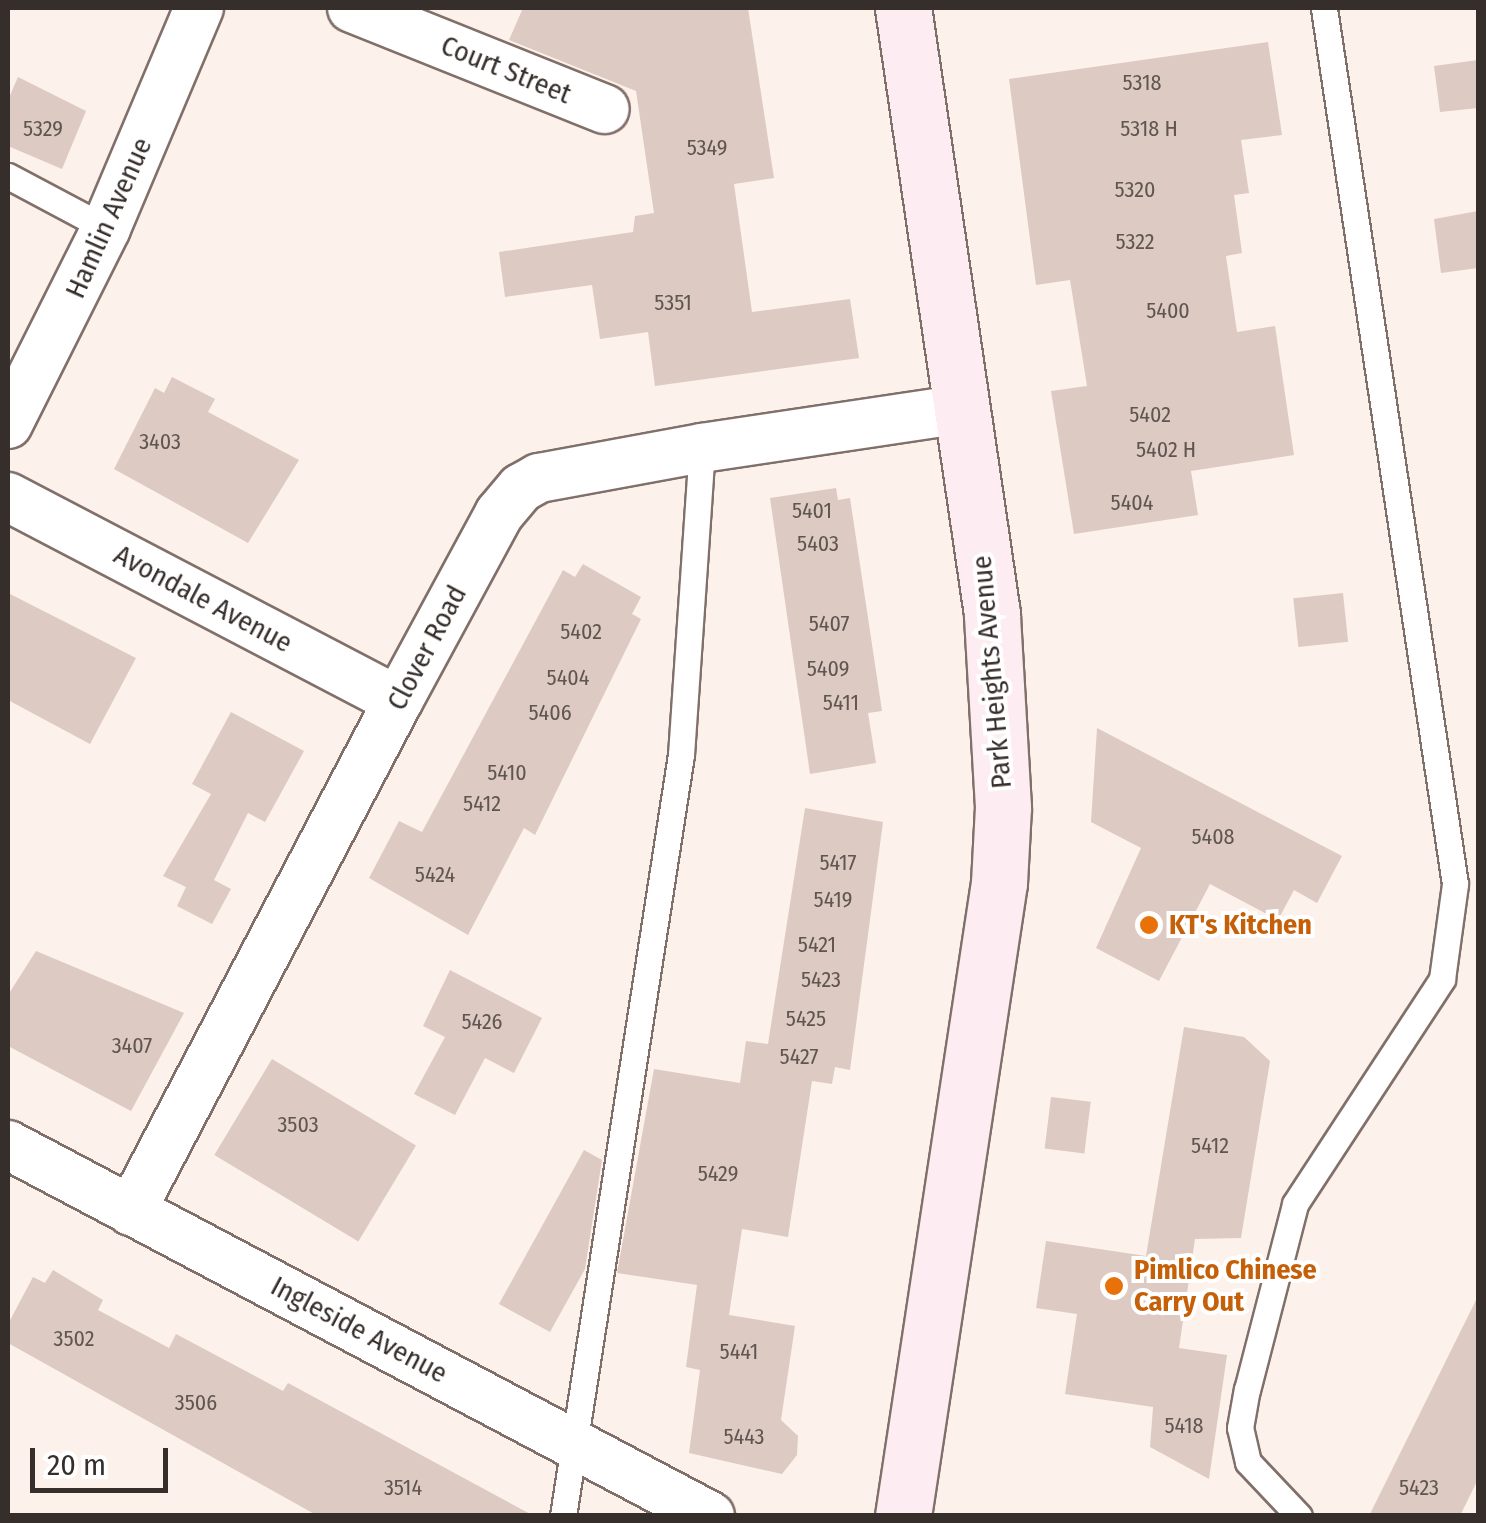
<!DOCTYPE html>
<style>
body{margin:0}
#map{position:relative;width:1486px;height:1523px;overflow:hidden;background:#fdf1ec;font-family:"Fira Sans Condensed",sans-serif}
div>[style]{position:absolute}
.building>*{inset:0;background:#ddcac2;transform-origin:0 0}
.roads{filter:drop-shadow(2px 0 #817069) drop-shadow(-2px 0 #817069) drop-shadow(0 2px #817069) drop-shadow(0 -2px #817069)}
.lane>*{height:25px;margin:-12.5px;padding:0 12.5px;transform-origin:12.5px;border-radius:12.5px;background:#fff}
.street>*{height:48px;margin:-24px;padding:0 24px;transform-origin:24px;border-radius:24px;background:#fff}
.secondary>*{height:55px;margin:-27.5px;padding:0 27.5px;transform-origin:27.5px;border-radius:27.5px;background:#fdecf1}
.dots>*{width:28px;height:28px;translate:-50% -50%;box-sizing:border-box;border:5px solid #fff;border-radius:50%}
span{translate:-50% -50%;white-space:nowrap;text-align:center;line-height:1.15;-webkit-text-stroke:8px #fff;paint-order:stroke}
.number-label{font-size:22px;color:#5f5551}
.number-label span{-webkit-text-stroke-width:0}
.street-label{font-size:28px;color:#352e2b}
.food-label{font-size:28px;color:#c56008;font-weight:700}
.left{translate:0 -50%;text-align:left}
.frame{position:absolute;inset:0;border:10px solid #352e2b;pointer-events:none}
.scale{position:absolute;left:30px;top:1448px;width:138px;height:45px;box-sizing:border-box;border:5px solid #352e2b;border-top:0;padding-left:12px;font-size:30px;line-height:35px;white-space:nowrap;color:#352e2b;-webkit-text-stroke:8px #fff;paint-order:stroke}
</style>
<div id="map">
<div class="building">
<i style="clip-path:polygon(523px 8px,748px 8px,774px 178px,734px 184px,752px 312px,850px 299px,859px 358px,655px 386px,648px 332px,600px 339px,592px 285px,505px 297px,499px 252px,633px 232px,635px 216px,654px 213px,636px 91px,509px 40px)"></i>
<i style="clip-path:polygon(1268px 42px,1282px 135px,1241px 140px,1249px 193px,1234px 195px,1242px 253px,1226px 256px,1237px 332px,1275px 326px,1294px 455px,1191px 471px,1198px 515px,1074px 534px,1051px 391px,1087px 386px,1070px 280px,1036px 285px,1009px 79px)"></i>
<i style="clip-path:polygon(1478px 60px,1478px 108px,1440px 112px,1434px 66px)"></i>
<i style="clip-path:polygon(18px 77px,86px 111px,62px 169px,8px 146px,8px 100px)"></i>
<i style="clip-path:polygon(1478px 211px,1478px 268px,1441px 273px,1434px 219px)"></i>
<i style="clip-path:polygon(172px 377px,215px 399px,208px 412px,299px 460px,248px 543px,114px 469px,155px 388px,164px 393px)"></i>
<i style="clip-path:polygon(836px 488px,838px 500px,850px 498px,882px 711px,868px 713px,876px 763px,810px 774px,770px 498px)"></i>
<i style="clip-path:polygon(583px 564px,641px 597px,632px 614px,641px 619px,535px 835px,524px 828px,468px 935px,369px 878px,399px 821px,422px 832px,563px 570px,575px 577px)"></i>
<i style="clip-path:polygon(8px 593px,136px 658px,90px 744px,8px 700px)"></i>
<i style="left:1343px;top:593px;width:49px;height:50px;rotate:84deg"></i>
<i style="clip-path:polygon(231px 712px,304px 751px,265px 822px,248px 813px,214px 880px,231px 889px,212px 924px,177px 906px,186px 887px,163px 876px,211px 794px,192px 784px)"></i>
<i style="clip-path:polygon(1097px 728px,1342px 856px,1317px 903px,1294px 890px,1278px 920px,1210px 884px,1159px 981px,1096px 948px,1141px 848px,1091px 822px)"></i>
<i style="clip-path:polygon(805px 808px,883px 822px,850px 1070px,835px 1067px,832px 1084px,812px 1081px,788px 1237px,742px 1229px,729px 1315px,795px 1326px,781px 1420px,798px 1436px,797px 1455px,782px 1474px,689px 1453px,700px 1370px,686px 1367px,697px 1285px,617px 1273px,654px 1069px,740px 1083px,746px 1041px,768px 1044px)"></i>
<i style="clip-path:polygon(36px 951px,184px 1013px,131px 1111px,8px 1046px,8px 995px)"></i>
<i style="clip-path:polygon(450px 970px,542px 1018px,514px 1073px,485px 1058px,455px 1115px,414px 1094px,445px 1037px,423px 1026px)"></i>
<i style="clip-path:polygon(1184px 1027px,1244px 1037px,1270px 1061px,1241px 1238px,1195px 1239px,1179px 1348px,1227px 1355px,1209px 1479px,1150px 1447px,1153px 1407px,1065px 1394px,1077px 1314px,1036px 1308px,1046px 1241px,1146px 1256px)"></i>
<i style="left:272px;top:1059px;width:168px;height:112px;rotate:31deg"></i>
<i style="left:1051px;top:1097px;width:40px;height:52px;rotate:7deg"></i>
<i style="clip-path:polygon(584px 1150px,602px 1160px,585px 1269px,550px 1332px,499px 1304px)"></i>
<i style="clip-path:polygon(53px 1270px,103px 1300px,98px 1310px,169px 1348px,176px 1334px,283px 1391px,288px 1383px,534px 1516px,318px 1516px,8px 1343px,8px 1324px,33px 1277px,45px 1283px)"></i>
<i style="clip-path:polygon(1478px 1296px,1478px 1479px,1460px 1516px,1369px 1516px)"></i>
</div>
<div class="roads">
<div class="lane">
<i style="left:8px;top:176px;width:111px;rotate:28deg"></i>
<i style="left:563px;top:1516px;width:770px;rotate:-81.19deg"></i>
<i style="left:681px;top:755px;width:308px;rotate:-86.1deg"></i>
<i style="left:1299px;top:1516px;width:74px;rotate:-133.4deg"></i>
<i style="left:1248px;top:1462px;width:35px;rotate:-103deg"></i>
<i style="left:1240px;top:1428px;width:39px;rotate:-80deg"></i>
<i style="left:1247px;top:1390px;width:192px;rotate:-75.5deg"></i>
<i style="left:1295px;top:1204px;width:269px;rotate:-56.8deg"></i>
<i style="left:1442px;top:979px;width:96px;rotate:-82.2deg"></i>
<i style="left:1455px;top:884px;width:886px;rotate:-98.51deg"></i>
</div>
<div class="street">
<i style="left:352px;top:8px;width:272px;rotate:21.8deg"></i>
<i style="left:8px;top:424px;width:219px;rotate:-63.4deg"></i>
<i style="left:106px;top:228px;width:239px;rotate:-67.1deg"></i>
<i style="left:8px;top:497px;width:440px;rotate:27.6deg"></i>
<i style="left:8px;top:1145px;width:794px;rotate:27.86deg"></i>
<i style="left:131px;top:1211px;width:576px;rotate:-62.37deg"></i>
<i style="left:398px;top:701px;width:213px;rotate:-61.6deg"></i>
<i style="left:499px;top:514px;width:34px;rotate:-50deg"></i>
<i style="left:521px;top:488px;width:21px;rotate:-29deg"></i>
<i style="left:539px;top:478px;width:166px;rotate:-10.4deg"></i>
<i style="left:702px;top:448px;width:263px;rotate:-8.5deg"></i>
</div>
<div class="secondary">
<i style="left:903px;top:1516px;width:640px;rotate:-81.38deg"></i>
<i style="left:999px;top:883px;width:76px;rotate:-87deg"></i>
<i style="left:1003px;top:807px;width:193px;rotate:-93.3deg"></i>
<i style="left:992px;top:614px;width:613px;rotate:-98.35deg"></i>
</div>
</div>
<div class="dots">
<i style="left:1149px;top:925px;background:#e8710a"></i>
<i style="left:1114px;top:1286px;background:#e8710a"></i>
</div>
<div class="number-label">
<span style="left:1142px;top:83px">5318</span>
<span style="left:43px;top:129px">5329</span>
<span style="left:1149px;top:129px">5318 H</span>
<span style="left:707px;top:148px">5349</span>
<span style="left:1135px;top:190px">5320</span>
<span style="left:1135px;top:242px">5322</span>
<span style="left:673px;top:303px">5351</span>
<span style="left:1168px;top:311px">5400</span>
<span style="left:1150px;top:415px">5402</span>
<span style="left:160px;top:442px">3403</span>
<span style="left:1166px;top:450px">5402 H</span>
<span style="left:1132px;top:503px">5404</span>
<span style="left:812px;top:511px">5401</span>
<span style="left:818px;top:544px">5403</span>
<span style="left:829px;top:624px">5407</span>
<span style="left:581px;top:632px">5402</span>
<span style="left:828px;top:669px">5409</span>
<span style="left:568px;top:678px">5404</span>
<span style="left:841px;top:703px">5411</span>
<span style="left:550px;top:713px">5406</span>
<span style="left:507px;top:773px">5410</span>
<span style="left:482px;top:804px">5412</span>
<span style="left:1213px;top:837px">5408</span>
<span style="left:838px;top:863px">5417</span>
<span style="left:435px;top:875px">5424</span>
<span style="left:833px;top:900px">5419</span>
<span style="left:817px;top:945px">5421</span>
<span style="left:821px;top:980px">5423</span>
<span style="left:806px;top:1019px">5425</span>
<span style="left:482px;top:1022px">5426</span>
<span style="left:132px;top:1046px">3407</span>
<span style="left:799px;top:1057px">5427</span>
<span style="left:298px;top:1125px">3503</span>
<span style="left:1210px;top:1146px">5412</span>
<span style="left:718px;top:1174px">5429</span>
<span style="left:74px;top:1339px">3502</span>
<span style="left:739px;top:1352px">5441</span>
<span style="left:196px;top:1403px">3506</span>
<span style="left:1184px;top:1426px">5418</span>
<span style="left:744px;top:1437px">5443</span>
<span style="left:403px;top:1488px">3514</span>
<span style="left:1419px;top:1488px">5423</span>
</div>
<div class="street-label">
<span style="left:506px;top:70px;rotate:22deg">Court Street</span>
<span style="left:109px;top:218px;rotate:-66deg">Hamlin Avenue</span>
<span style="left:203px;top:599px;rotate:28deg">Avondale Avenue</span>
<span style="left:427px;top:648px;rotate:-62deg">Clover Road</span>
<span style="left:992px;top:672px;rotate:-95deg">Park Heights Avenue</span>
<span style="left:359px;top:1330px;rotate:28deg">Ingleside Avenue</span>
</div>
<div class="food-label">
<span class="left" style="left:1169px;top:925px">KT's Kitchen</span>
<span class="left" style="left:1134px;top:1286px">Pimlico Chinese<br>Carry Out</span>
</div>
<div class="frame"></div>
<div class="scale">20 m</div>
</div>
